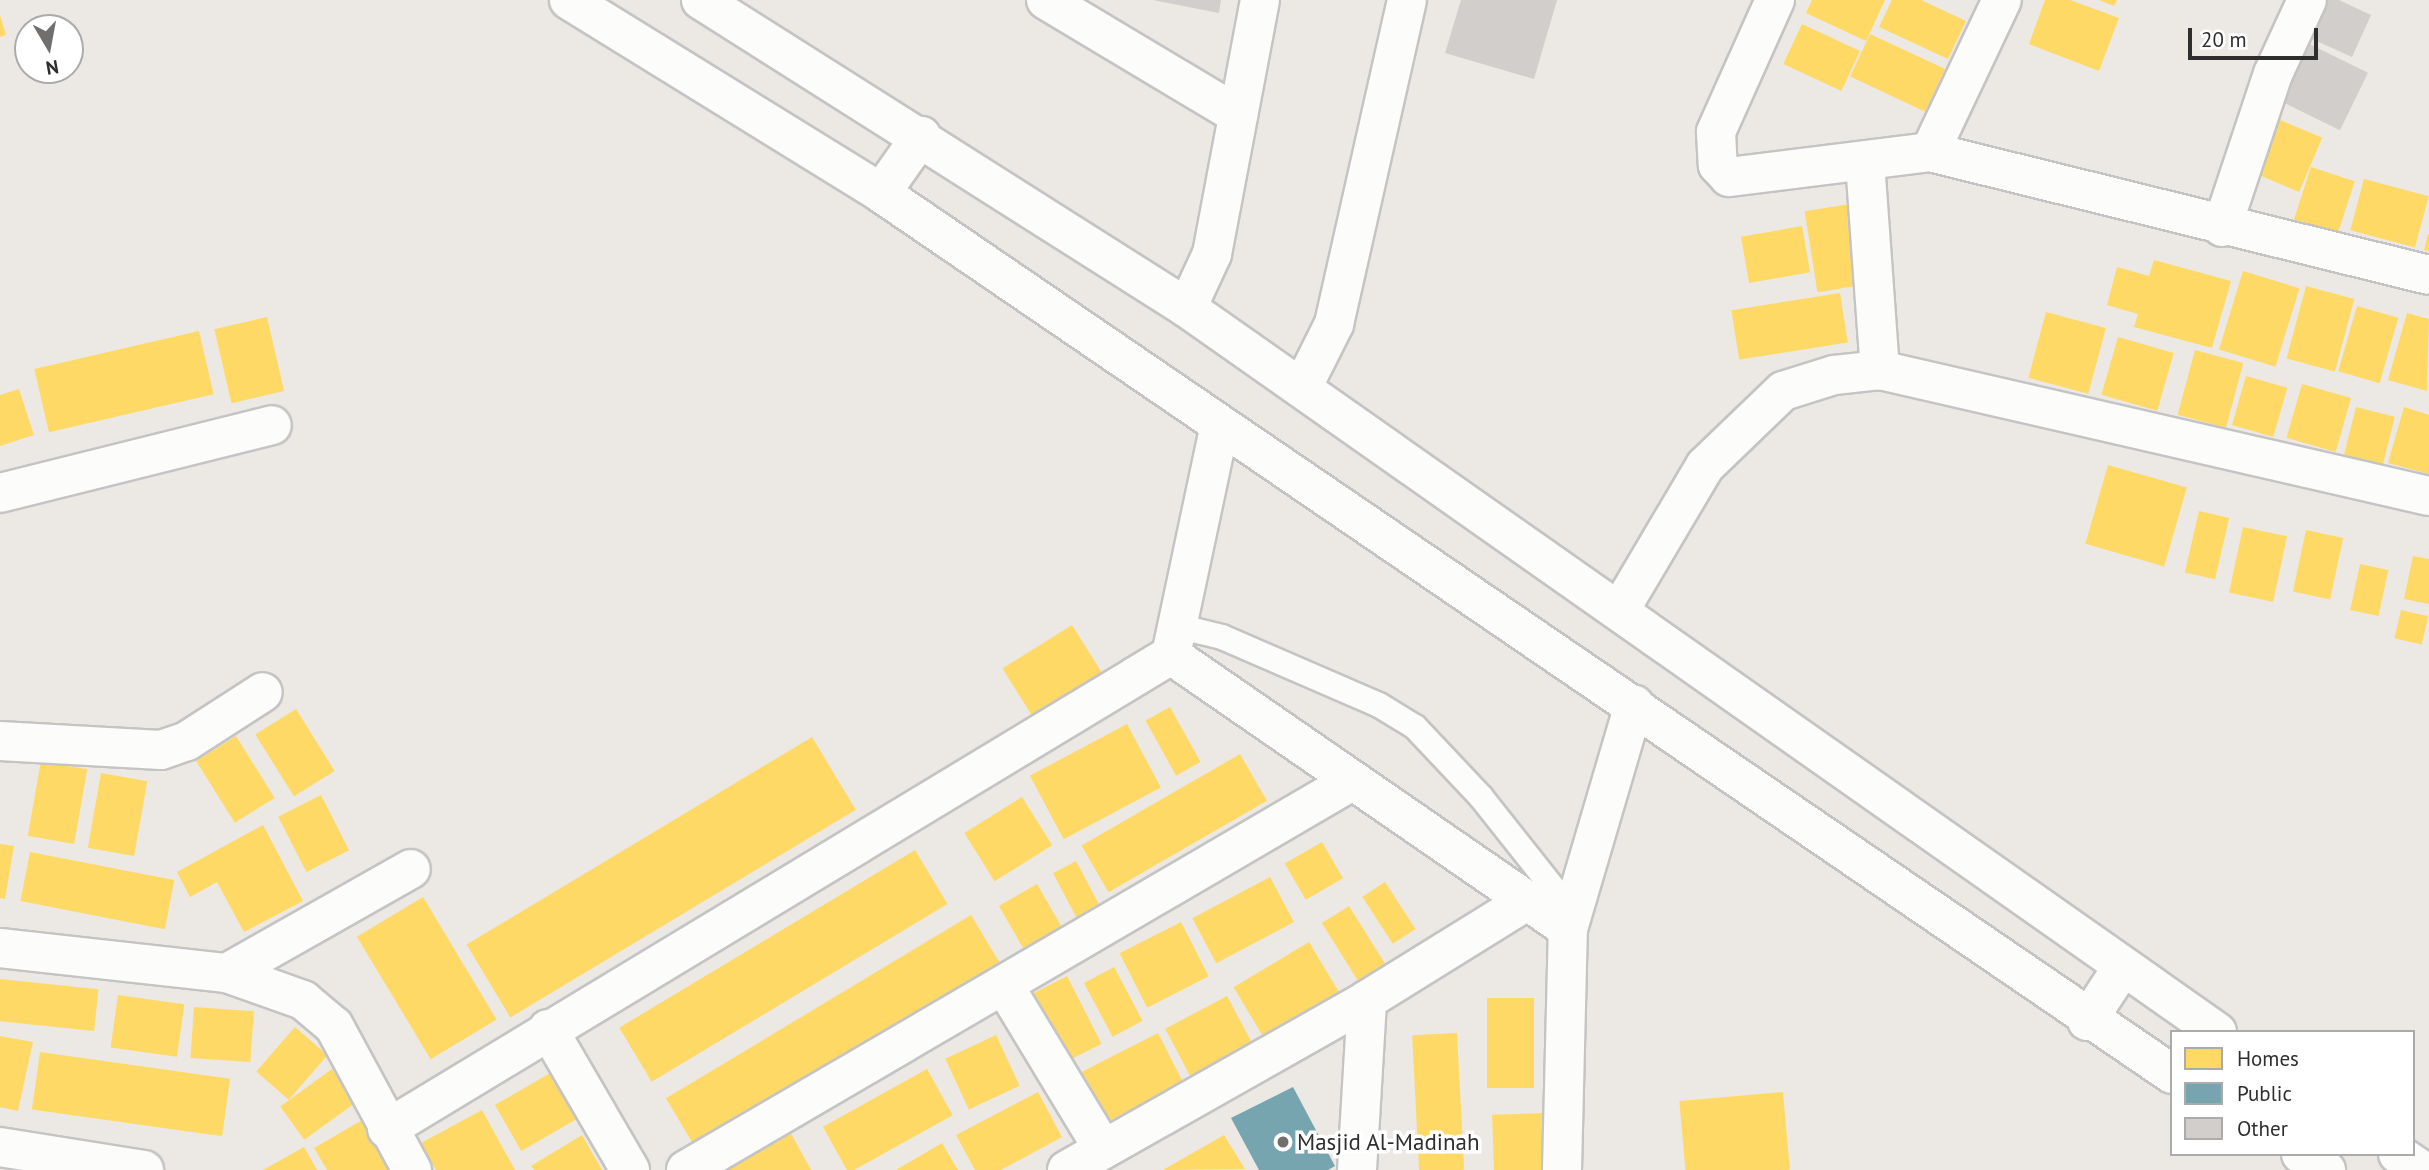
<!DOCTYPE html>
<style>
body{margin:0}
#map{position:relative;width:2429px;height:1170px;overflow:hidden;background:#ece8e4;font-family:"PT Sans",sans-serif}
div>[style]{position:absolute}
.homes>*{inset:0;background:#ffd966;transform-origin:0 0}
.public>*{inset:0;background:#76a5af}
.building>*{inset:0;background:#d1cecb;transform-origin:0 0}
.roads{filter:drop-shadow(2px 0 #c5c4c5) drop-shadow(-2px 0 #c5c4c5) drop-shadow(0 2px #c5c4c5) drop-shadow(0 -2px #c5c4c5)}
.lane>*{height:24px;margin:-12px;padding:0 12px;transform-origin:12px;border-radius:12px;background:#fcfcfb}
.street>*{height:38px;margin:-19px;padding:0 19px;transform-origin:19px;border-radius:19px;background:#fcfcfb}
.dots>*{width:19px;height:19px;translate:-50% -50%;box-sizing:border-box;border:4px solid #fff;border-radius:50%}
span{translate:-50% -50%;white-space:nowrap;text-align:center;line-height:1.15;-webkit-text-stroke:7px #fff;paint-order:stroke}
.poi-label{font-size:23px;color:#2e2e2e}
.left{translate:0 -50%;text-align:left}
.legend{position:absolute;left:2170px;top:1030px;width:245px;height:126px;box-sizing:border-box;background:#fff;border:2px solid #ababab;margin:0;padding:9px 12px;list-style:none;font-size:21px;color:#2e2e2e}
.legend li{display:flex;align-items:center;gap:14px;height:35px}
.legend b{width:35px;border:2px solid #ababab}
.north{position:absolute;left:14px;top:14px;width:70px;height:70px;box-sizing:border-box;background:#fff;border:2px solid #ababab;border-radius:50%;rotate:170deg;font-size:19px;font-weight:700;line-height:28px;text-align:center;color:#2e2e2e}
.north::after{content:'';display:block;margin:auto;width:24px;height:32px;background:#706f6e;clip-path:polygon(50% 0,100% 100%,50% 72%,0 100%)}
.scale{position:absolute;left:2188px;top:28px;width:130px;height:32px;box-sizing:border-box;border:4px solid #2e2e2e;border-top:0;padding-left:9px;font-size:21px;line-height:24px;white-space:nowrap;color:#2e2e2e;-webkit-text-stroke:5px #fff;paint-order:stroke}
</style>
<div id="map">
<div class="homes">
<i style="clip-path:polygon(1812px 0,1885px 0,1866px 41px,1806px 13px)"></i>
<i style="clip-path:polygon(1892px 0,1921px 0,1966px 21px,1948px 59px,1879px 27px)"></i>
<i style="clip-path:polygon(2045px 0,2070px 0,2119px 18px,2099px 71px,2029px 44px)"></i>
<i style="clip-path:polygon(2099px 0,2117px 0,2114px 6px)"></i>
<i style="clip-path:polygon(0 15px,6px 35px,0 37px)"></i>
<i style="left:1802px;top:24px;width:64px;height:44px;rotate:25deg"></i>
<i style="left:1870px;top:34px;width:83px;height:47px;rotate:25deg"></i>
<i style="left:2278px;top:119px;width:48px;height:59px;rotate:23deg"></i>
<i style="left:2311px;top:167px;width:46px;height:57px;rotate:18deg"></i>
<i style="left:2364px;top:179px;width:67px;height:53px;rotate:15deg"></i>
<i style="left:1856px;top:203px;width:82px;height:52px;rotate:81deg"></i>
<i style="left:1802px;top:226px;width:47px;height:62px;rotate:80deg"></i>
<i style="clip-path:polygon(2428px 234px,2429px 234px,2429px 251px,2424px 250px)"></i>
<i style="clip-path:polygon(2154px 260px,2231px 281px,2212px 348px,2134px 327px,2138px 314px,2107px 305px,2117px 267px,2149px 276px)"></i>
<i style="left:2243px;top:271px;width:59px;height:82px;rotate:17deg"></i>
<i style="left:2306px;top:286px;width:50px;height:75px;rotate:15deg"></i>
<i style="left:1840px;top:293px;width:50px;height:110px;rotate:81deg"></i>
<i style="left:2357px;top:306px;width:43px;height:68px;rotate:16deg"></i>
<i style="left:2046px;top:312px;width:62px;height:68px;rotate:15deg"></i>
<i style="clip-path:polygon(2407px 313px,2429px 319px,2427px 391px,2388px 380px)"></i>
<i style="left:267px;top:317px;width:76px;height:54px;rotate:77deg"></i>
<i style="left:199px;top:331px;width:65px;height:169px;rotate:77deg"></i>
<i style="left:2118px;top:337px;width:58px;height:60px;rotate:16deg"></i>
<i style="left:2195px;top:350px;width:50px;height:67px;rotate:15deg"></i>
<i style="left:2246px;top:376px;width:43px;height:51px;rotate:16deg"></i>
<i style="left:2302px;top:384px;width:51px;height:56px;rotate:16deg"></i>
<i style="clip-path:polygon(19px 389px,34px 435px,0 446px,0 395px)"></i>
<i style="left:2356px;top:407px;width:40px;height:52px;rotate:14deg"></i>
<i style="clip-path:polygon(2404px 407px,2429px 415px,2429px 474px,2388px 463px)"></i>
<i style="left:2108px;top:465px;width:82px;height:82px;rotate:16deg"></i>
<i style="left:2199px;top:511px;width:31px;height:63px;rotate:13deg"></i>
<i style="left:2243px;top:527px;width:45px;height:67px;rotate:12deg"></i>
<i style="left:2306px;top:530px;width:38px;height:63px;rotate:12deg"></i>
<i style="clip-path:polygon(2413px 556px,2429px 559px,2429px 604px,2404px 599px)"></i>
<i style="left:2360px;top:564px;width:29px;height:47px;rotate:12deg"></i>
<i style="left:2401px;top:610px;width:28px;height:29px;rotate:13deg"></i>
<i style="left:1072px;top:625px;width:57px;height:82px;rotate:58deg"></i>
<i style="left:1170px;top:707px;width:63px;height:28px;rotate:61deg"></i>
<i style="left:296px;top:709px;width:73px;height:48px;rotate:58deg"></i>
<i style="left:1127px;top:724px;width:72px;height:110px;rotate:62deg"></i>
<i style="left:236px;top:736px;width:73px;height:47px;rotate:58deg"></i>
<i style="left:812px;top:737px;width:85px;height:403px;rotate:59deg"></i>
<i style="left:1240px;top:754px;width:54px;height:183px;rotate:60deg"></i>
<i style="left:41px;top:761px;width:47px;height:76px;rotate:10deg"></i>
<i style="left:101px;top:773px;width:47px;height:76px;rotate:10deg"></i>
<i style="left:321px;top:795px;width:62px;height:48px;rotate:63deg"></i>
<i style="left:1022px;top:797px;width:57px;height:68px;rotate:58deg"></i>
<i style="clip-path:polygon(263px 825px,303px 901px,244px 932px,217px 882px,190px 897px,177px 872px)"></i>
<i style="left:1322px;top:842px;width:42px;height:43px;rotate:60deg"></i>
<i style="clip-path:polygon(0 844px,14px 846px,5px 899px,0 898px)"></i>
<i style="left:915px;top:850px;width:63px;height:345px;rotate:59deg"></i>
<i style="left:30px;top:852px;width:147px;height:50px;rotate:11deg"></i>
<i style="left:1076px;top:861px;width:66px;height:26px;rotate:62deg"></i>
<i style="left:1270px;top:877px;width:51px;height:88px;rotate:62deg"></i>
<i style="left:1385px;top:882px;width:56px;height:27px;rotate:57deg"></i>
<i style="left:1037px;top:884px;width:62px;height:44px;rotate:60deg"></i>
<i style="left:423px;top:897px;width:143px;height:77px;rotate:59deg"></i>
<i style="left:1349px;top:906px;width:70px;height:32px;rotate:58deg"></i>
<i style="left:971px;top:915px;width:55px;height:356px;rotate:59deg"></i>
<i style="left:1181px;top:922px;width:61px;height:69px;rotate:63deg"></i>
<i style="left:1309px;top:942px;width:58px;height:88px;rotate:59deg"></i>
<i style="left:1114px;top:967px;width:61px;height:34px;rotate:62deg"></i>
<i style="left:1067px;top:976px;width:76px;height:45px;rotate:63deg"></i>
<i style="left:0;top:979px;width:99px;height:42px;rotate:6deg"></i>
<i style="left:118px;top:995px;width:67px;height:53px;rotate:8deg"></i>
<i style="left:1227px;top:996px;width:53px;height:70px;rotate:62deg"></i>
<i style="left:1487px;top:998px;width:47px;height:90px"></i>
<i style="left:194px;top:1007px;width:60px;height:51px;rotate:4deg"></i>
<i style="left:295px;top:1027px;width:43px;height:59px;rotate:41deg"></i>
<i style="left:1158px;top:1033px;width:56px;height:87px;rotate:63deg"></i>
<i style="left:1457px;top:1033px;width:137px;height:45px;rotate:87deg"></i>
<i style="left:996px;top:1035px;width:56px;height:56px;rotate:65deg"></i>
<i style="clip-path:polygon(0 1036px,33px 1042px,18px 1111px,0 1107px)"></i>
<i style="left:40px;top:1052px;width:192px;height:58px;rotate:8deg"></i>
<i style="left:332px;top:1069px;width:41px;height:64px;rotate:54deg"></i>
<i style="left:927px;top:1069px;width:53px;height:119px;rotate:61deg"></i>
<i style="left:552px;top:1072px;width:53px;height:66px;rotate:60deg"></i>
<i style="clip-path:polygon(1038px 1092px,1062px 1137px,1001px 1170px,975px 1170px,956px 1135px)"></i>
<i style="left:1783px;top:1092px;width:78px;height:104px;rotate:85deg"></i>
<i style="clip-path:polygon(482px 1110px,515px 1170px,436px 1170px,421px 1143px)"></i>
<i style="left:1545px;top:1113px;width:57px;height:53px;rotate:88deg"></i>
<i style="clip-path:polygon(364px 1119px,394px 1170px,327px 1170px,314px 1148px)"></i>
<i style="clip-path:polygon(788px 1128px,811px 1170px,711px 1170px)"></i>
<i style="clip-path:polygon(582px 1135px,602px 1170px,534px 1170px,531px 1166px)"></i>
<i style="clip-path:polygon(1224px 1135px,1245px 1169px,1163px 1170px)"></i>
<i style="clip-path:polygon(942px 1143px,958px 1170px,896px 1170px)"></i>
<i style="clip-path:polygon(304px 1147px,317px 1170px,263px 1170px)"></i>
</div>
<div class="public">
<i style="clip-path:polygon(1293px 1087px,1335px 1166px,1328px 1170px,1259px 1170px,1231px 1118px)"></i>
</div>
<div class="building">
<i style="clip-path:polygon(1153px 0,1221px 0,1219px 13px)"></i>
<i style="clip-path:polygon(1461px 0,1557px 0,1534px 79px,1445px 53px)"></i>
<i style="clip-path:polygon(2319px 0,2339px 0,2371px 15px,2352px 57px,2303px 35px)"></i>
<i style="left:2297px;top:38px;width:79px;height:64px;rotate:26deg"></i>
</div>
<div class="roads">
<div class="lane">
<i style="left:1177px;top:626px;width:46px;rotate:13.7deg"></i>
<i style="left:1222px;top:637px;width:171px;rotate:23.4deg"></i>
<i style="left:1379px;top:705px;width:42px;rotate:31.4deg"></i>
<i style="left:1415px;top:727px;width:96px;rotate:46.7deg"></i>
<i style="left:1481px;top:797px;width:148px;rotate:51.6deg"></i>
</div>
<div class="street">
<i style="left:569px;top:0;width:367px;rotate:31.7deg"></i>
<i style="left:881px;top:193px;width:1563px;rotate:34.31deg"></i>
<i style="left:701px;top:0;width:575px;rotate:32.36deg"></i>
<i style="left:1187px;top:308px;width:1259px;rotate:35.1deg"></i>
<i style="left:1046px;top:0;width:224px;rotate:30.9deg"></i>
<i style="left:1775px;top:0;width:145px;rotate:114.1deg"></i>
<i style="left:1716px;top:132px;width:33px;rotate:87deg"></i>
<i style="left:1718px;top:165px;width:16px;rotate:47deg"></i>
<i style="left:1729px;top:177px;width:203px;rotate:-7.1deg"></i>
<i style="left:1930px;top:152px;width:514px;rotate:13.85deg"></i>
<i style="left:1930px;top:152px;width:168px;rotate:-64.7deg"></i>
<i style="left:1865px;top:162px;width:209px;rotate:85.9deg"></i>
<i style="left:881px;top:193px;width:70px;rotate:-54.9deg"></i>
<i style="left:2222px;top:227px;width:161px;rotate:-71.6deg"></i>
<i style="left:2273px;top:74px;width:81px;rotate:-65.3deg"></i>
<i style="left:1187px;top:308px;width:60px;rotate:-65.2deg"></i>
<i style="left:1212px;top:254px;width:258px;rotate:-79.3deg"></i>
<i style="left:1302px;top:388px;width:72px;rotate:-63.4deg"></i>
<i style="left:1334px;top:324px;width:332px;rotate:-77.3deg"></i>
<i style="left:0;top:493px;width:280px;rotate:-14deg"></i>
<i style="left:1621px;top:608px;width:165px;rotate:-59.4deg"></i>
<i style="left:1705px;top:466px;width:108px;rotate:-43.9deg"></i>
<i style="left:1783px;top:391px;width:53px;rotate:-17.4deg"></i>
<i style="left:1834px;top:375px;width:46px;rotate:-6.2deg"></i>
<i style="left:1880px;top:370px;width:563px;rotate:12.93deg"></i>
<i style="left:1171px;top:655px;width:231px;rotate:-78deg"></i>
<i style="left:0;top:741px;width:161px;rotate:3.2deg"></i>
<i style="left:161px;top:750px;width:28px;rotate:-19deg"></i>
<i style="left:187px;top:741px;width:90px;rotate:-32.8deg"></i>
<i style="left:0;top:948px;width:228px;rotate:6.3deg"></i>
<i style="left:227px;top:973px;width:81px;rotate:19.6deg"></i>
<i style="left:303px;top:1000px;width:40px;rotate:40deg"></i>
<i style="left:334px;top:1026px;width:164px;rotate:61.6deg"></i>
<i style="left:227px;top:973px;width:211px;rotate:-29.5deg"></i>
<i style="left:1005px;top:987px;width:189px;rotate:58.8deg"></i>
<i style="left:2087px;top:1021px;width:64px;rotate:-56.6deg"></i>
<i style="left:548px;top:1029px;width:163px;rotate:59.8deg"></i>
<i style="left:387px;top:1129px;width:916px;rotate:-31.16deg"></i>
<i style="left:1171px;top:655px;width:482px;rotate:34.6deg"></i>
<i style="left:0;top:1147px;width:146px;rotate:9.1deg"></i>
<i style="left:2301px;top:1154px;width:30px;rotate:33deg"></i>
<i style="left:2398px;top:1154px;width:29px;rotate:34deg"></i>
<i style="left:686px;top:1170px;width:771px;rotate:-30.29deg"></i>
<i style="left:1067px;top:1170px;width:345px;rotate:-29.5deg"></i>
<i style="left:1367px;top:1000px;width:190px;rotate:-31.8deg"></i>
<i style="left:1357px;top:1170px;width:170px;rotate:-86.6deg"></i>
<i style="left:1562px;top:1170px;width:241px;rotate:-88.6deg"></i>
<i style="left:1568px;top:929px;width:234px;rotate:-73.6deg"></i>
</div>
</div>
<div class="dots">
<i style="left:1283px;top:1142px;background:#706f6e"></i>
</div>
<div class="poi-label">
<span class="left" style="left:1297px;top:1142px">Masjid Al-Madinah</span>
</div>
<ul class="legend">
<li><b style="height:19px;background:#ffd966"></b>Homes</li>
<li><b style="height:19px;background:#76a5af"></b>Public</li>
<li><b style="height:19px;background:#d1cecb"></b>Other</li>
</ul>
<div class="north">N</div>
<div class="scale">20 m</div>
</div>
